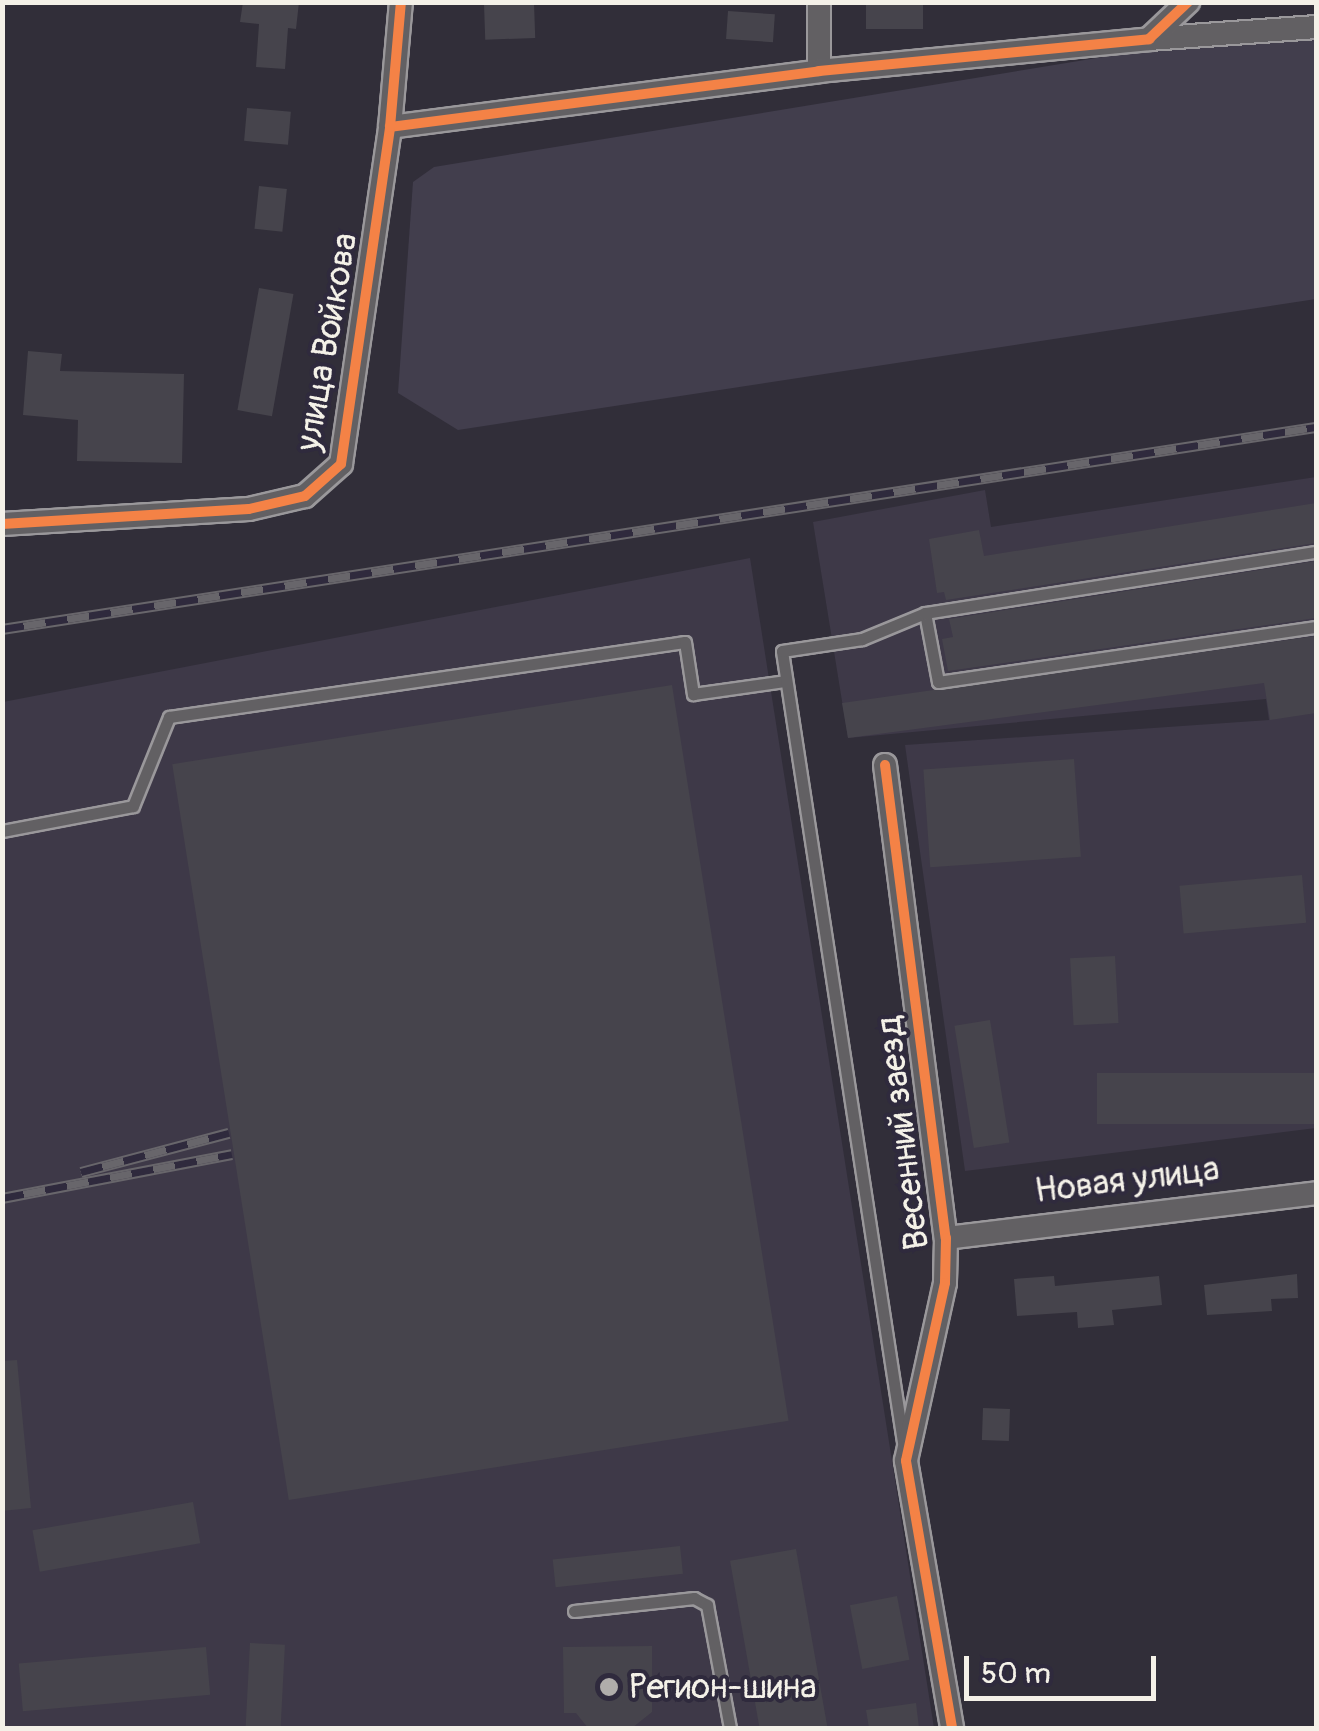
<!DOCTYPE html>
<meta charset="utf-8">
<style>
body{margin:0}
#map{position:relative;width:1319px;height:1731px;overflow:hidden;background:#312e39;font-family:Pangolin,sans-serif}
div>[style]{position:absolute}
.built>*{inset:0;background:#3e3948}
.green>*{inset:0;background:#423e4d}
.building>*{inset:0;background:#46444c;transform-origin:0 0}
.roads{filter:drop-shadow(2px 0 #9a989b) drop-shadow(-2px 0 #9a989b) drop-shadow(0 2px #9a989b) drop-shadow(0 -2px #9a989b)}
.lane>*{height:11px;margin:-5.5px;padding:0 5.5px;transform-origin:5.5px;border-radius:5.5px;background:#626063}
.street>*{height:22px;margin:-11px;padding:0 11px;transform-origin:11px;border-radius:11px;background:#626063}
.rail>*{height:11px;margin-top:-5.5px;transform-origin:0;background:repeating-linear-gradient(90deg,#2f2a3d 0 22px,#68666b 0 44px);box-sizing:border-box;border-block:2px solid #68666b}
.cycleway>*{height:10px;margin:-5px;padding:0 5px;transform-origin:5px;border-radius:5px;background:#f48246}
.dots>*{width:28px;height:28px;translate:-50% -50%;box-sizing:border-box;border:5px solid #2f2a3d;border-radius:50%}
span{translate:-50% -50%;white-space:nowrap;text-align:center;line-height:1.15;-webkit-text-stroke:8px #2f2a3d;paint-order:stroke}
.street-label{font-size:35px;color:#f4f1e8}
.poi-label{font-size:35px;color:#f4f1e8}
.left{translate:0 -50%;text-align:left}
.frame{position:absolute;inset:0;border:5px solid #f4f1e8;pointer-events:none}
.scale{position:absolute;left:964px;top:1656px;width:192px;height:45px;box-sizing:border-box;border:5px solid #f4f1e8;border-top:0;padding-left:12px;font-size:30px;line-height:35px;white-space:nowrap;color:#f4f1e8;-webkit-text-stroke:8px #2f2a3d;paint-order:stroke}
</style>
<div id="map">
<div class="built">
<i style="clip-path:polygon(1316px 477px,1316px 1128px,965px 1171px,905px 745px,1269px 720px,1266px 699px,848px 738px,813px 522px,985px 490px,991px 527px)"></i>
<i style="clip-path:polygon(750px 558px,934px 1728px,3px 1728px,3px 702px)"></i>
</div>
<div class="green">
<i style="clip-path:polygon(1316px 22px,1316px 299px,458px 430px,398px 393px,413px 182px,434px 167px)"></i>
</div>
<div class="building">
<i style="clip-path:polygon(243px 2px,299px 2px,296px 29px,288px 28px,285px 69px,256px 67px,259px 24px,240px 22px)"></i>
<i style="left:866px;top:2px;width:57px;height:27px"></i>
<i style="left:534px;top:3px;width:35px;height:50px;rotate:88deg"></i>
<i style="left:728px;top:11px;width:47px;height:28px;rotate:4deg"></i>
<i style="left:247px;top:108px;width:44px;height:33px;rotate:5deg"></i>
<i style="left:259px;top:186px;width:28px;height:43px;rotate:6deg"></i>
<i style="left:259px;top:288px;width:35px;height:124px;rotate:10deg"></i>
<i style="clip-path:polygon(28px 351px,62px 354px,60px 371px,184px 374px,182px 463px,77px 461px,78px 420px,23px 415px)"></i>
<i style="clip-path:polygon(1316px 503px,1316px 543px,946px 600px,944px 592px,937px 593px,929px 539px,979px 530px,984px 556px)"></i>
<i style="clip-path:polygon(1316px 561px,1316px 618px,948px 671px,942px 639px,953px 637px,949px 619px)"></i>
<i style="clip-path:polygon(1316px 636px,1316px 713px,1270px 720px,1264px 683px,848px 738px,842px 703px)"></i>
<i style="left:672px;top:685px;width:745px;height:506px;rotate:81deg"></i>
<i style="left:1074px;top:759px;width:98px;height:151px;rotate:86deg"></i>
<i style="left:1302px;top:875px;width:48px;height:123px;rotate:85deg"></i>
<i style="left:1115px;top:956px;width:67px;height:45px;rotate:87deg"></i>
<i style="left:990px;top:1020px;width:124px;height:36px;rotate:81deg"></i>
<i style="left:1316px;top:1073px;width:51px;height:219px;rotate:90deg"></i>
<i style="clip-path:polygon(1297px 1274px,1298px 1298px,1271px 1299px,1272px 1311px,1207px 1315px,1204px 1285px)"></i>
<i style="clip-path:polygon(1054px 1276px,1055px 1286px,1159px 1276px,1162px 1305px,1112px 1310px,1114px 1325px,1078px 1328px,1077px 1312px,1017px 1316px,1014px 1279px)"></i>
<i style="clip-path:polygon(17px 1360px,31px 1508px,2px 1511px,2px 1361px)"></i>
<i style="left:983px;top:1408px;width:27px;height:32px;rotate:2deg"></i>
<i style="left:193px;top:1502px;width:42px;height:163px;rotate:80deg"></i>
<i style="left:680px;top:1546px;width:28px;height:128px;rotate:84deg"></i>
<i style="left:796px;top:1549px;width:182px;height:67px;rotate:80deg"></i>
<i style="left:897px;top:1596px;width:65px;height:48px;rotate:79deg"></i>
<i style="left:250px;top:1643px;width:35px;height:85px;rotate:3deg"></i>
<i style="clip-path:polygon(652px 1646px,652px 1712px,632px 1728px,588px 1728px,576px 1713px,564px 1713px,563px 1647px)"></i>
<i style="left:206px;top:1647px;width:48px;height:188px;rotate:85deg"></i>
<i style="clip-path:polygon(916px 1703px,919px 1728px,869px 1728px,866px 1710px)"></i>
</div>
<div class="roads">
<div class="lane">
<i style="left:925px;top:613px;width:70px;rotate:79.3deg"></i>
<i style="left:938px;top:682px;width:382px;rotate:-8.3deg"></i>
<i style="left:2px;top:831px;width:133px;rotate:-10.8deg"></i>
<i style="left:133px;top:806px;width:96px;rotate:-68deg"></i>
<i style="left:169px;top:717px;width:521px;rotate:-8.27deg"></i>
<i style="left:685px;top:642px;width:53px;rotate:81.3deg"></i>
<i style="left:693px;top:694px;width:94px;rotate:-8deg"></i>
<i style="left:903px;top:1442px;width:800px;rotate:-98.7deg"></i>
<i style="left:782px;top:651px;width:81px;rotate:-8.5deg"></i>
<i style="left:862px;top:639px;width:68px;rotate:-22.4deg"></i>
<i style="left:925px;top:613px;width:396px;rotate:-8.9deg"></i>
<i style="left:574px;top:1611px;width:121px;rotate:-6.2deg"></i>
<i style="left:694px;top:1598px;width:15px;rotate:28deg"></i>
<i style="left:707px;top:1605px;width:125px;rotate:79.4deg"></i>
</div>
<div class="street">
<i style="left:1149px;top:39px;width:167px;rotate:-4.1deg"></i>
<i style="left:819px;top:71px;width:69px;rotate:-90deg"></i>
<i style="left:390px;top:127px;width:433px;rotate:-7.4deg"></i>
<i style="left:819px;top:71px;width:332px;rotate:-5.5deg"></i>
<i style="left:1149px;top:39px;width:54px;rotate:-43.5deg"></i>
<i style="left:2px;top:524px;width:247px;rotate:-3.5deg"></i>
<i style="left:249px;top:509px;width:57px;rotate:-13.1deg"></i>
<i style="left:305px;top:496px;width:48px;rotate:-41.6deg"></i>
<i style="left:341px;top:464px;width:341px;rotate:-81.7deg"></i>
<i style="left:390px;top:127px;width:125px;rotate:-85deg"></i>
<i style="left:885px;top:765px;width:477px;rotate:82.7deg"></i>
<i style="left:946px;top:1238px;width:45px;rotate:91.3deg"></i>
<i style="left:945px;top:1283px;width:182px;rotate:102.4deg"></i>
<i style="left:906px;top:1461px;width:271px;rotate:80.2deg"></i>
<i style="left:946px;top:1238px;width:373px;rotate:-6.9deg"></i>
</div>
</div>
<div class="rail">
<i style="left:2px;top:629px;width:1329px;rotate:-8.74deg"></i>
<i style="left:81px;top:1172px;width:153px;rotate:-14.8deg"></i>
<i style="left:2px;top:1198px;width:234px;rotate:-10.8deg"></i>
</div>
<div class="cycleway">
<i style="left:390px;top:127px;width:433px;rotate:-7.4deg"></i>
<i style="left:819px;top:71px;width:332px;rotate:-5.5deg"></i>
<i style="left:1149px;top:39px;width:54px;rotate:-43.5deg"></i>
<i style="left:2px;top:524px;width:247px;rotate:-3.5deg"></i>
<i style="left:249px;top:509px;width:57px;rotate:-13.1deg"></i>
<i style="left:305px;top:496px;width:48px;rotate:-41.6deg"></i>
<i style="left:341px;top:464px;width:341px;rotate:-81.7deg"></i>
<i style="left:390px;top:127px;width:125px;rotate:-85deg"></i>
<i style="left:885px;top:765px;width:477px;rotate:82.7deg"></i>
<i style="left:946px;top:1238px;width:45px;rotate:91.3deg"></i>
<i style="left:945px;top:1283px;width:182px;rotate:102.4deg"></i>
<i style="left:906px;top:1461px;width:271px;rotate:80.2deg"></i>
</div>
<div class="dots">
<i style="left:609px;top:1687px;background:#b0adab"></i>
</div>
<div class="street-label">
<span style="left:327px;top:342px;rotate:-80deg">улица Войкова</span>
<span style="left:903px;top:1133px;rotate:-97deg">Весенний заезд</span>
<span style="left:1127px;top:1180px;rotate:-7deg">Новая улица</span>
</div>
<div class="poi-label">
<span class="left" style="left:629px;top:1687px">Регион-шина</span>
</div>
<div class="frame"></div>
<div class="scale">50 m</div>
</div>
